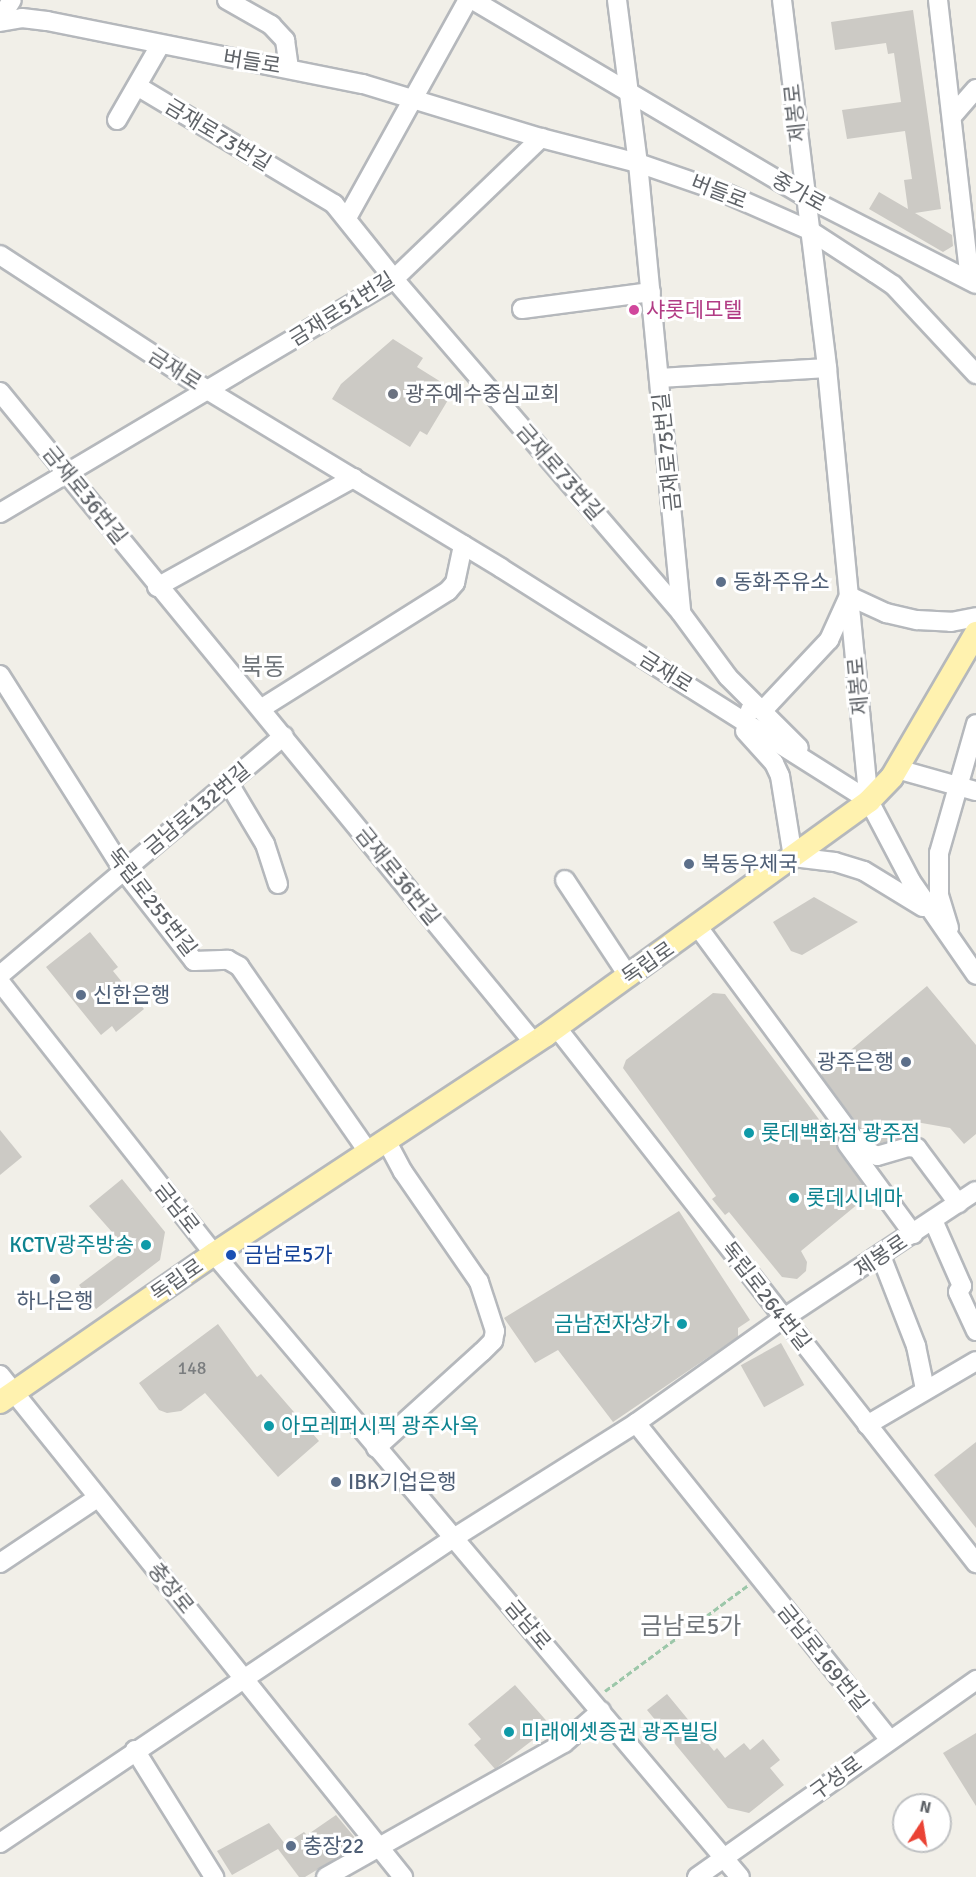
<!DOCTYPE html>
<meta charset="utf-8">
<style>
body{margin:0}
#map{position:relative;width:976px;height:1877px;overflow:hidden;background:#f1efe8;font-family:Signika,"Noto Sans KR",sans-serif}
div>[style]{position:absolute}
.building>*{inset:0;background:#cccac5;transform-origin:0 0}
.path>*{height:3px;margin-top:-1.5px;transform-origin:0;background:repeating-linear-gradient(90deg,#9cc7a9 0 6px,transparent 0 9px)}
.roads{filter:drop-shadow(2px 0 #b5b8bc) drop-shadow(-2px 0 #b5b8bc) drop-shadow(0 2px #b5b8bc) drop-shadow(0 -2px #b5b8bc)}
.minor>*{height:18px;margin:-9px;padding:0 9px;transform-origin:9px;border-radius:9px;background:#fff}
.major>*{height:22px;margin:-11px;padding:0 11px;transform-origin:11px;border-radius:11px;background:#fff2af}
.dots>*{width:16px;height:16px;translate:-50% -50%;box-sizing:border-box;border:3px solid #fff;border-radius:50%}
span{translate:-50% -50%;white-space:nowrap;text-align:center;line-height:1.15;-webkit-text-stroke:6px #fff;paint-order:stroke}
.number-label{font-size:18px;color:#7a7d7f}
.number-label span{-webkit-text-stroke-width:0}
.street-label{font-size:21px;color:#5f6368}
.hotel-label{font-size:21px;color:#b23c85}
.left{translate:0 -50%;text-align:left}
.worship-label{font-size:21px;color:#5b616d}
.service-label{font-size:21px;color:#4e5e75}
.right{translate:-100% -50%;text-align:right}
.culture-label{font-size:21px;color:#0d838f}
.transit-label{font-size:21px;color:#164399}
.quarter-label{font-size:24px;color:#70757a}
.north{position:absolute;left:892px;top:1793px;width:60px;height:60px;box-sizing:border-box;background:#fff;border:2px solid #bfc1c3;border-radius:50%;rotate:12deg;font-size:16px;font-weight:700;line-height:24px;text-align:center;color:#5f6368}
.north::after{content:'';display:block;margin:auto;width:21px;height:27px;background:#ea4335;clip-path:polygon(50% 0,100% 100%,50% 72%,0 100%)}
</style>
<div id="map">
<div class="building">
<i style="clip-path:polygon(913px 10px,941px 209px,915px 213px,952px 235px,953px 246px,943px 252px,869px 209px,879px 192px,908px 209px,904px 180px,912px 179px,905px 131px,847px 139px,842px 110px,901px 102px,894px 53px,888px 54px,886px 43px,835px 50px,831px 22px)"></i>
<i style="clip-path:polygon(393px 339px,423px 358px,417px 367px,454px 390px,427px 435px,420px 431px,410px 447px,332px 399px,341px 384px)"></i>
<i style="clip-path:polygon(814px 897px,858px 922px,802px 955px,791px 951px,773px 922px)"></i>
<i style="clip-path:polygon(90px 932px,118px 967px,113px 971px,144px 1009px,116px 1032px,112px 1026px,101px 1035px,46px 967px)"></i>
<i style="clip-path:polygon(927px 986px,976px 1045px,976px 1134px,964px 1144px,950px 1128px,916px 1122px,895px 1139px,878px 1144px,868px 1138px,821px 1075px)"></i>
<i style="clip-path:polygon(713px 993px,725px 994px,730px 1001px,836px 1142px,838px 1151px,870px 1194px,801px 1251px,807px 1262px,806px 1271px,797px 1279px,782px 1277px,729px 1212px,725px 1215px,712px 1199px,716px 1196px,623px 1068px,626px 1060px)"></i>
<i style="clip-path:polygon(0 1130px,22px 1157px,0 1175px)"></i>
<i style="clip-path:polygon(122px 1179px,165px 1232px,160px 1260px,96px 1309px,79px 1285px,127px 1249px,89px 1206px)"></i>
<i style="clip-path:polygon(679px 1211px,750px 1320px,738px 1328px,738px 1337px,613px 1422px,558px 1350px,535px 1363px,504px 1318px)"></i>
<i style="clip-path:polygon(218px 1324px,257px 1377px,261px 1374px,319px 1441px,278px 1477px,205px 1393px,181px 1411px,167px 1413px,159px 1410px,139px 1383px)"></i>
<i style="left:781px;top:1343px;width:48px;height:46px;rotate:61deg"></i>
<i style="clip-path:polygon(976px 1442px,976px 1528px,934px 1475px)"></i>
<i style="clip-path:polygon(515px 1685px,551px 1726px,495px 1769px,474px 1745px,481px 1739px,468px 1724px)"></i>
<i style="clip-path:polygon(667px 1694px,714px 1751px,717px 1748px,725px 1758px,744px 1743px,750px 1750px,763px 1739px,780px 1760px,770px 1768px,784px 1785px,749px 1813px,728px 1808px,647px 1710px)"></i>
<i style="clip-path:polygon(976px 1733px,976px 1806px,943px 1753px)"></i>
<i style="clip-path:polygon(336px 1815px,356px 1839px,355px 1847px,305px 1877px,299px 1877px,278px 1849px,232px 1875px,217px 1851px,269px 1823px,285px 1844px,304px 1832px,307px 1835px)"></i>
</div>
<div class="path">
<i style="left:605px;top:1691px;width:177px;rotate:-36.5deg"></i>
</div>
<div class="roads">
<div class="minor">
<i style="left:227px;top:0;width:51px;rotate:29.6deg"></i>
<i style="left:271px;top:25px;width:21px;rotate:47deg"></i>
<i style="left:285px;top:40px;width:28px;rotate:82deg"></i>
<i style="left:473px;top:0;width:385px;rotate:30.6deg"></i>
<i style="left:804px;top:196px;width:193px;rotate:27.1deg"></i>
<i style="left:617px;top:0;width:164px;rotate:82.7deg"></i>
<i style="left:638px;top:163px;width:452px;rotate:84.5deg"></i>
<i style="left:782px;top:0;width:371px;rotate:83deg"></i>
<i style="left:827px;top:368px;width:435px;rotate:84.5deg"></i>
<i style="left:869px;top:801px;width:90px;rotate:62.3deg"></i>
<i style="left:911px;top:881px;width:114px;rotate:55.3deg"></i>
<i style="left:938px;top:0;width:282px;rotate:83.5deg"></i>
<i style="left:0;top:19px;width:22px;rotate:-58deg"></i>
<i style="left:0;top:22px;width:22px;rotate:-10deg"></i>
<i style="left:22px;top:18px;width:25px;rotate:7deg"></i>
<i style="left:47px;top:21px;width:322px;rotate:11.3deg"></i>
<i style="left:363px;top:84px;width:186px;rotate:16.9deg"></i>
<i style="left:541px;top:138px;width:100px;rotate:14.5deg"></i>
<i style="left:638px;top:163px;width:92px;rotate:19deg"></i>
<i style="left:725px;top:193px;width:92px;rotate:23.8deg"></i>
<i style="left:809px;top:230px;width:79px;rotate:33.1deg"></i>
<i style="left:875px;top:273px;width:22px;rotate:34deg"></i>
<i style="left:893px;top:285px;width:122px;rotate:47deg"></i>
<i style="left:137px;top:86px;width:230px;rotate:30.9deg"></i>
<i style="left:334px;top:204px;width:96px;rotate:51.3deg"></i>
<i style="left:394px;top:279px;width:440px;rotate:49.3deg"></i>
<i style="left:681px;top:613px;width:79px;rotate:53.7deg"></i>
<i style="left:728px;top:677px;width:100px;rotate:45deg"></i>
<i style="left:954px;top:114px;width:33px;rotate:-49deg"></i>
<i style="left:117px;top:120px;width:84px;rotate:-60.1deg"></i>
<i style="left:347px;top:218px;width:249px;rotate:-61deg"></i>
<i style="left:0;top:255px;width:249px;rotate:33.1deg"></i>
<i style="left:209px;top:391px;width:341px;rotate:31.2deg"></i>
<i style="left:501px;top:568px;width:436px;rotate:32.3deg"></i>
<i style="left:522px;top:309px;width:130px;rotate:-7.5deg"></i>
<i style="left:660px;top:378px;width:167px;rotate:-3.4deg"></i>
<i style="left:0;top:392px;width:842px;rotate:50.64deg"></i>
<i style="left:0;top:513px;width:458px;rotate:-30.7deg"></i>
<i style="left:394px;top:279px;width:204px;rotate:-43.8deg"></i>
<i style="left:157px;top:587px;width:225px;rotate:-29deg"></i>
<i style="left:0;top:675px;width:232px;rotate:57.7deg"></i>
<i style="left:124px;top:871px;width:114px;rotate:52.1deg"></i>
<i style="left:194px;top:961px;width:34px;rotate:-2deg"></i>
<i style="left:228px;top:960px;width:13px;rotate:29deg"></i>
<i style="left:239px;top:966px;width:228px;rotate:55.2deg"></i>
<i style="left:262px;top:708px;width:220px;rotate:-32.2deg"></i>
<i style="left:448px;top:591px;width:11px;rotate:-49deg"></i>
<i style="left:455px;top:583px;width:39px;rotate:-78deg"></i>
<i style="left:750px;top:710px;width:17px;rotate:-13deg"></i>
<i style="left:767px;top:706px;width:91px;rotate:-46.8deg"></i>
<i style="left:829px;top:640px;width:48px;rotate:-65.6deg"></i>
<i style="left:849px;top:596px;width:41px;rotate:24.7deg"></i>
<i style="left:886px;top:613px;width:32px;rotate:13deg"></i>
<i style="left:917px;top:620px;width:34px;rotate:3deg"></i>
<i style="left:951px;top:622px;width:25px;rotate:-11deg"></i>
<i style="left:745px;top:731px;width:43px;rotate:47.8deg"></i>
<i style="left:774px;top:763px;width:14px;rotate:65deg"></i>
<i style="left:780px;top:776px;width:82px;rotate:80.9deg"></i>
<i style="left:793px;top:857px;width:42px;rotate:6.8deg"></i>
<i style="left:835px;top:862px;width:30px;rotate:17deg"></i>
<i style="left:864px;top:871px;width:69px;rotate:31.4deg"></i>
<i style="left:897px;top:769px;width:82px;rotate:15.6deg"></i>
<i style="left:228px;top:782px;width:72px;rotate:59.2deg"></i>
<i style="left:265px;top:844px;width:42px;rotate:72deg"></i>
<i style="left:565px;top:880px;width:116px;rotate:56.6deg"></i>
<i style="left:698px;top:927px;width:273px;rotate:53.6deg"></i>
<i style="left:860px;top:1147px;width:19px;rotate:28deg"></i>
<i style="left:877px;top:1156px;width:32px;rotate:-16deg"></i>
<i style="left:908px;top:1147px;width:9px;rotate:6deg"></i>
<i style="left:917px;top:1148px;width:69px;rotate:53.3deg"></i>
<i style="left:949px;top:928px;width:34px;rotate:-107deg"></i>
<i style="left:939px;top:896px;width:43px;rotate:-90deg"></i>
<i style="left:939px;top:853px;width:134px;rotate:-74deg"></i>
<i style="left:0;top:975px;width:371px;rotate:-40.1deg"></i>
<i style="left:0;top:982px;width:346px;rotate:51.8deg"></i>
<i style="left:214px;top:1254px;width:815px;rotate:49.83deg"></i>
<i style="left:557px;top:1028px;width:680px;rotate:51.93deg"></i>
<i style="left:847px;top:1144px;width:112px;rotate:53.7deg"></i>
<i style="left:933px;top:1220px;width:72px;rotate:66.3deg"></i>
<i style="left:962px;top:1286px;width:7px;rotate:124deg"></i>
<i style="left:958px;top:1292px;width:43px;rotate:65.2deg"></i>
<i style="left:881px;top:1256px;width:97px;rotate:68.7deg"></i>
<i style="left:916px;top:1346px;width:44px;rotate:78.2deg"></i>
<i style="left:0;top:1375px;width:644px;rotate:51.24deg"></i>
<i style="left:636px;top:1423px;width:405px;rotate:51.3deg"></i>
<i style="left:867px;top:1425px;width:126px;rotate:-30.4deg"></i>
<i style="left:376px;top:1448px;width:143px;rotate:-42.2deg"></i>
<i style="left:482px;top:1352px;width:16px;rotate:-45deg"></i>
<i style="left:493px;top:1341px;width:10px;rotate:-79deg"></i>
<i style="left:495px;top:1331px;width:52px;rotate:-108.1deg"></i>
<i style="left:479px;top:1282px;width:134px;rotate:-124.6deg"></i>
<i style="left:403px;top:1172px;width:34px;rotate:-118deg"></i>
<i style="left:0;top:1563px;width:117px;rotate:-33.8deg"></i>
<i style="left:135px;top:1750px;width:150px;rotate:58.1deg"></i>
<i style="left:0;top:1843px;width:545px;rotate:-33.92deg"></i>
<i style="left:452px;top:1539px;width:218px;rotate:-32.2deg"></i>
<i style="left:636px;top:1423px;width:181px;rotate:-35.4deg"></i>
<i style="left:784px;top:1318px;width:230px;rotate:-33.5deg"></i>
<i style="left:326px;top:1877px;width:273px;rotate:-29.4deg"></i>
<i style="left:564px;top:1743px;width:49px;rotate:-40.9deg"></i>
<i style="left:697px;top:1877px;width:342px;rotate:-35.2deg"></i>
</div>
<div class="major">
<i style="left:0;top:1402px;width:260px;rotate:-34.7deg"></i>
<i style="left:214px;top:1254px;width:398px;rotate:-33.4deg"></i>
<i style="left:546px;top:1035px;width:399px;rotate:-35.9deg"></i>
<i style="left:869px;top:801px;width:33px;rotate:-46deg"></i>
<i style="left:892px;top:777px;width:167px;rotate:-59.7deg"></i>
</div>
</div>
<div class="dots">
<i style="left:634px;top:310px;background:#d1479c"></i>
<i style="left:393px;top:394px;background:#6b7280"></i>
<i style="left:721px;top:582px;background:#5c6f8a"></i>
<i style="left:689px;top:864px;background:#5c6f8a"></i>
<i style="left:81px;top:995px;background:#5c6f8a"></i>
<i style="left:906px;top:1062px;background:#5c6f8a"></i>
<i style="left:749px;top:1133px;background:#0f9aa8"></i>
<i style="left:794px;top:1198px;background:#0f9aa8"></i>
<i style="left:146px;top:1245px;background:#0f9aa8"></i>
<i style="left:231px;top:1255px;background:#1a4fb4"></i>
<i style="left:55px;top:1279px;background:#5c6f8a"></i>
<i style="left:682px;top:1324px;background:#0f9aa8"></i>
<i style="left:269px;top:1426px;background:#0f9aa8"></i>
<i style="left:336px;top:1482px;background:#5c6f8a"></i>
<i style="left:509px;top:1732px;background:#0f9aa8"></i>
<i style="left:291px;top:1846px;background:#5c6f8a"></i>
</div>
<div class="number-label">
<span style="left:192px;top:1368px">148</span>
</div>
<div class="street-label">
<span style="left:252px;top:62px;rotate:9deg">버들로</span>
<span style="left:795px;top:113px;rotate:-96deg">제봉로</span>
<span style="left:218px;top:135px;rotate:31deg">금재로73번길</span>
<span style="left:719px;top:192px;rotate:21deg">버들로</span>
<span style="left:799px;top:192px;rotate:29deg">중가로</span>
<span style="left:342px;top:309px;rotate:-32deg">금재로51번길</span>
<span style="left:175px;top:369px;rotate:33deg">금재로</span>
<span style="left:667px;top:452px;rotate:-96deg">금재로75번길</span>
<span style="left:560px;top:472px;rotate:49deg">금재로73번길</span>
<span style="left:85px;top:495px;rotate:51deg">금재로36번길</span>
<span style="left:666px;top:672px;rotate:32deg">금재로</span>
<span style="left:858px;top:686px;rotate:-95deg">제봉로</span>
<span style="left:197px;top:809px;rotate:-40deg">금남로132번길</span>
<span style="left:398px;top:876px;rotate:51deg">금재로36번길</span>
<span style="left:152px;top:902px;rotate:52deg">독립로255번길</span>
<span style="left:648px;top:963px;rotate:-35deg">독립로</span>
<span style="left:177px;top:1208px;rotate:52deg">금남로</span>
<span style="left:881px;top:1256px;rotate:-34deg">제봉로</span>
<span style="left:177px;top:1280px;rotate:-35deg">독립로</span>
<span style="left:766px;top:1296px;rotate:52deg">독립로264번길</span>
<span style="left:171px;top:1588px;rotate:51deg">충장로</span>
<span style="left:528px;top:1625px;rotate:50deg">금남로</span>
<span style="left:823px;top:1658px;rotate:51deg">금남로169번길</span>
<span style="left:836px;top:1778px;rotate:-36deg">구성로</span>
</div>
<div class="hotel-label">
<span class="left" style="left:646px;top:310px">샤롯데모텔</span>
</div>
<div class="worship-label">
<span class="left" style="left:405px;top:394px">광주예수중심교회</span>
</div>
<div class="service-label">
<span class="left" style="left:733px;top:582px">동화주유소</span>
<span class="left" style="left:701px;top:864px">북동우체국</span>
<span class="left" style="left:93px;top:995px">신한은행</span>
<span class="right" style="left:894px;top:1062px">광주은행</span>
<span style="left:55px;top:1301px">하나은행</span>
<span class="left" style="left:348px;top:1482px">IBK기업은행</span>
<span class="left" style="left:303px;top:1846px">충장22</span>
</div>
<div class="culture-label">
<span class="left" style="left:761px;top:1133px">롯데백화점 광주점</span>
<span class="left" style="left:806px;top:1198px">롯데시네마</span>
<span class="right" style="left:134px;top:1245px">KCTV광주방송</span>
<span class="right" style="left:670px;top:1324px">금남전자상가</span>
<span class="left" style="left:281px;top:1426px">아모레퍼시픽 광주사옥</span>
<span class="left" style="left:521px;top:1732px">미래에셋증권 광주빌딩</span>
</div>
<div class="transit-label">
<span class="left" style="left:244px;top:1255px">금남로5가</span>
</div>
<div class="quarter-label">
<span style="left:263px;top:668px">북동</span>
<span style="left:691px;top:1627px">금남로5가</span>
</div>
<div class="north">N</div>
</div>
